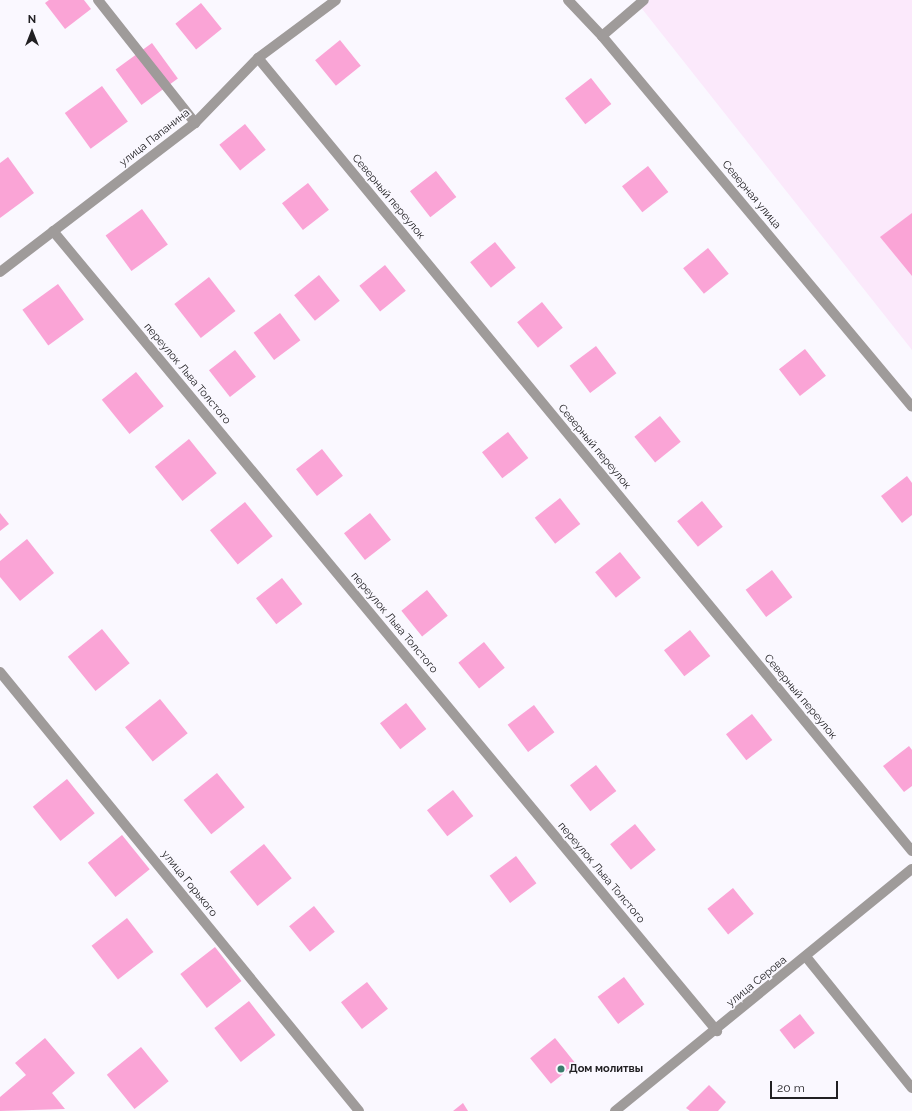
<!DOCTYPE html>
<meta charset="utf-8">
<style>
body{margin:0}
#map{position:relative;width:912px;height:1111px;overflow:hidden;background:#faf8ff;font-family:Raleway,sans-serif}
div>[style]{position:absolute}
.industrial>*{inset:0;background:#fbe9fb}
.building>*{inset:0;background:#faa4d6;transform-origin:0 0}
.street>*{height:10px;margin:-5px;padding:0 5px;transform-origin:5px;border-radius:5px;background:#9f9b9a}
.dots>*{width:11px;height:11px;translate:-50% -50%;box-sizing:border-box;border:2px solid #faf8ff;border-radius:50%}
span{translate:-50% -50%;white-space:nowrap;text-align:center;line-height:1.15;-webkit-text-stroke:3.5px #faf8ff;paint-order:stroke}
.street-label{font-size:11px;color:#212023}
.poi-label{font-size:11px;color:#212023;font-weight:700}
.left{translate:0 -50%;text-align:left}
.north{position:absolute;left:12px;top:12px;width:40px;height:40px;-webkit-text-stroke:3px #faf8ff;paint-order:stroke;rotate:0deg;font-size:11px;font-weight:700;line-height:16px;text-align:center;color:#212023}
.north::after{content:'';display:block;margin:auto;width:14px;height:18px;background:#212023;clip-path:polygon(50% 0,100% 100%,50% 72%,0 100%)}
.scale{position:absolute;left:770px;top:1081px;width:68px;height:18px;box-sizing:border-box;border:2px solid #212023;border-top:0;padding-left:5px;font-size:12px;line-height:14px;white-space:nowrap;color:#212023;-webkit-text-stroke:3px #faf8ff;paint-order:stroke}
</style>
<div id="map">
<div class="industrial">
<i style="clip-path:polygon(645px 0,912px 0,912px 350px,639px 5px)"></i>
</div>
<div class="building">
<i style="clip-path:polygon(49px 0,84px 0,91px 9px,65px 29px,45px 3px)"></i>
<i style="left:201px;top:3px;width:33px;height:33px;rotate:51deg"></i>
<i style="left:340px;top:40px;width:33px;height:32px;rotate:51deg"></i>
<i style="left:152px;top:43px;width:44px;height:45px;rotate:54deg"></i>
<i style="left:591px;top:78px;width:33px;height:33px;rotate:52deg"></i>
<i style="left:102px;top:86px;width:44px;height:46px;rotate:54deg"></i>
<i style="left:245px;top:124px;width:33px;height:33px;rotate:51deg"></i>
<i style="clip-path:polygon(8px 157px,34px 193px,0 218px,0 163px)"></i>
<i style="left:648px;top:166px;width:33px;height:33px;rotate:52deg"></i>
<i style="left:436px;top:171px;width:33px;height:33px;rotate:52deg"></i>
<i style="left:308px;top:183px;width:34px;height:33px;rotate:52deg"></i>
<i style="left:142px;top:209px;width:44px;height:45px;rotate:54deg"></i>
<i style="clip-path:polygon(912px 213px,912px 276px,880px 237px)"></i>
<i style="left:495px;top:242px;width:33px;height:32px;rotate:51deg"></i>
<i style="left:708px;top:248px;width:33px;height:32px;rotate:51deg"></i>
<i style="left:385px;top:265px;width:33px;height:33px;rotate:51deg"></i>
<i style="left:319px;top:275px;width:33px;height:32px;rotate:51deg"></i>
<i style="left:209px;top:277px;width:43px;height:44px;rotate:52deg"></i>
<i style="left:58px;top:284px;width:44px;height:44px;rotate:54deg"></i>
<i style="left:542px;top:302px;width:33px;height:32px;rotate:51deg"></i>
<i style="left:280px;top:313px;width:34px;height:33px;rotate:53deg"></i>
<i style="left:596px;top:346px;width:34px;height:33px;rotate:53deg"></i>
<i style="left:805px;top:349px;width:34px;height:33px;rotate:52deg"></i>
<i style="left:235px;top:350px;width:34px;height:33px;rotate:52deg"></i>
<i style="left:136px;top:372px;width:44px;height:44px;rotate:51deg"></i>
<i style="left:660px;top:416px;width:33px;height:33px;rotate:51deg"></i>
<i style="left:508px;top:432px;width:33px;height:33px;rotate:52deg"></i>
<i style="left:189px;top:439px;width:44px;height:44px;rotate:51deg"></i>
<i style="left:322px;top:449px;width:34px;height:33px;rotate:52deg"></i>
<i style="clip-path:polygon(907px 476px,912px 483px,912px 515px,902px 523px,881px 496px)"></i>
<i style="left:560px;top:498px;width:33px;height:32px;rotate:52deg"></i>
<i style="left:702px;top:501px;width:33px;height:32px;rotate:51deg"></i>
<i style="left:245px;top:502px;width:44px;height:45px;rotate:51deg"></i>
<i style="clip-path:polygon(0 513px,9px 524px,0 531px)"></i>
<i style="left:370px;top:513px;width:34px;height:33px;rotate:52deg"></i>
<i style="clip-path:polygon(27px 539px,54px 573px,20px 601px,0 577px,0 561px)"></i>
<i style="left:620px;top:552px;width:33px;height:32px;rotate:51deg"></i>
<i style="left:772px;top:570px;width:34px;height:33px;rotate:53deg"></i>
<i style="left:282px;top:578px;width:33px;height:33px;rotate:52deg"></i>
<i style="left:427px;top:590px;width:33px;height:33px;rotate:51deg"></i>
<i style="left:102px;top:629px;width:44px;height:44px;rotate:51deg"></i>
<i style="left:690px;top:630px;width:33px;height:33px;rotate:52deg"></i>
<i style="left:484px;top:642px;width:33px;height:33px;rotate:51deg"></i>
<i style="left:160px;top:699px;width:44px;height:45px;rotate:51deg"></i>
<i style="left:406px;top:703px;width:33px;height:33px;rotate:52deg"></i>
<i style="left:534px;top:705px;width:34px;height:33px;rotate:53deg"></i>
<i style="left:752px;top:714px;width:33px;height:33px;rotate:52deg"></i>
<i style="clip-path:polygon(909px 746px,912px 750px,912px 786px,904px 792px,883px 766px)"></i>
<i style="left:596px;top:765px;width:33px;height:33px;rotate:52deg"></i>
<i style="left:217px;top:773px;width:44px;height:43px;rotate:51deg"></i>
<i style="left:67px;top:779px;width:44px;height:44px;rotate:51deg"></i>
<i style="left:453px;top:790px;width:33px;height:33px;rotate:52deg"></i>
<i style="left:635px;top:824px;width:33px;height:32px;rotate:51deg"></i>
<i style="left:122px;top:835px;width:44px;height:44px;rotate:51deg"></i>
<i style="left:264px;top:844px;width:44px;height:44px;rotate:51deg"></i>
<i style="left:516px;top:856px;width:34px;height:33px;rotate:53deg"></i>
<i style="left:733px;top:888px;width:33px;height:33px;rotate:51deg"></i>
<i style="left:314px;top:906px;width:33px;height:32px;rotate:51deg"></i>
<i style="left:127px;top:918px;width:43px;height:45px;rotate:52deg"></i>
<i style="left:215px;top:947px;width:43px;height:44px;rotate:52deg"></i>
<i style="left:624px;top:977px;width:34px;height:33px;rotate:53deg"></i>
<i style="left:367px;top:982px;width:34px;height:33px;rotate:52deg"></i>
<i style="left:249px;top:1001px;width:43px;height:44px;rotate:52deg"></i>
<i style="left:800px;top:1014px;width:24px;height:26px;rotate:52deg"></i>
<i style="clip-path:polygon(45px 1038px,75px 1073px,52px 1093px,65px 1109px,0 1111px,0 1097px,26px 1075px,15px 1063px)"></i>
<i style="left:555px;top:1038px;width:33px;height:32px;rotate:51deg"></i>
<i style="left:141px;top:1047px;width:44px;height:44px;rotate:51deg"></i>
<i style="clip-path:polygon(709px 1085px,726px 1102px,718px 1111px,690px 1111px,686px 1108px)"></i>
<i style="clip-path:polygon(463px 1103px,468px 1111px,453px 1111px)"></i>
</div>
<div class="street">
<i style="left:98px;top:0;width:157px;rotate:51.7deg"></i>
<i style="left:568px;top:0;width:50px;rotate:46.6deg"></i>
<i style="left:602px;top:36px;width:483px;rotate:50.1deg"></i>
<i style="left:602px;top:36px;width:55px;rotate:-40.6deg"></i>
<i style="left:258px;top:58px;width:1028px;rotate:50.49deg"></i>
<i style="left:53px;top:231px;width:1040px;rotate:50.31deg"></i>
<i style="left:0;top:272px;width:245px;rotate:-37.4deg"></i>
<i style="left:195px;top:123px;width:91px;rotate:-45.9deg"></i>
<i style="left:258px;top:58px;width:97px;rotate:-36.6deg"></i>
<i style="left:0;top:672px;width:567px;rotate:50.72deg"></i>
<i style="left:807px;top:958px;width:167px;rotate:51.1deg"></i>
<i style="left:615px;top:1111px;width:383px;rotate:-39.2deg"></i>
</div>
<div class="dots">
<i style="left:561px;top:1069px;background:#3a7c6c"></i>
</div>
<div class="street-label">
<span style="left:155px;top:138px;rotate:-38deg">улица Папанина</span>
<span style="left:751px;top:195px;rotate:50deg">Северная улица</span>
<span style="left:388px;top:197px;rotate:50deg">Северный переулок</span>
<span style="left:187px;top:374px;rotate:50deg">переулок Льва Толстого</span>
<span style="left:594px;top:447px;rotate:50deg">Северный переулок</span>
<span style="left:394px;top:623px;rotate:50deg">переулок Льва Толстого</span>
<span style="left:800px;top:697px;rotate:50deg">Северный переулок</span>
<span style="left:601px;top:873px;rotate:50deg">переулок Льва Толстого</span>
<span style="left:189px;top:884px;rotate:51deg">улица Горького</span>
<span style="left:757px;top:982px;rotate:-39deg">улица Серова</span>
</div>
<div class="poi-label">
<span class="left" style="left:569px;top:1069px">Дом молитвы</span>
</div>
<div class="north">N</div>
<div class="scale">20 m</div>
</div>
